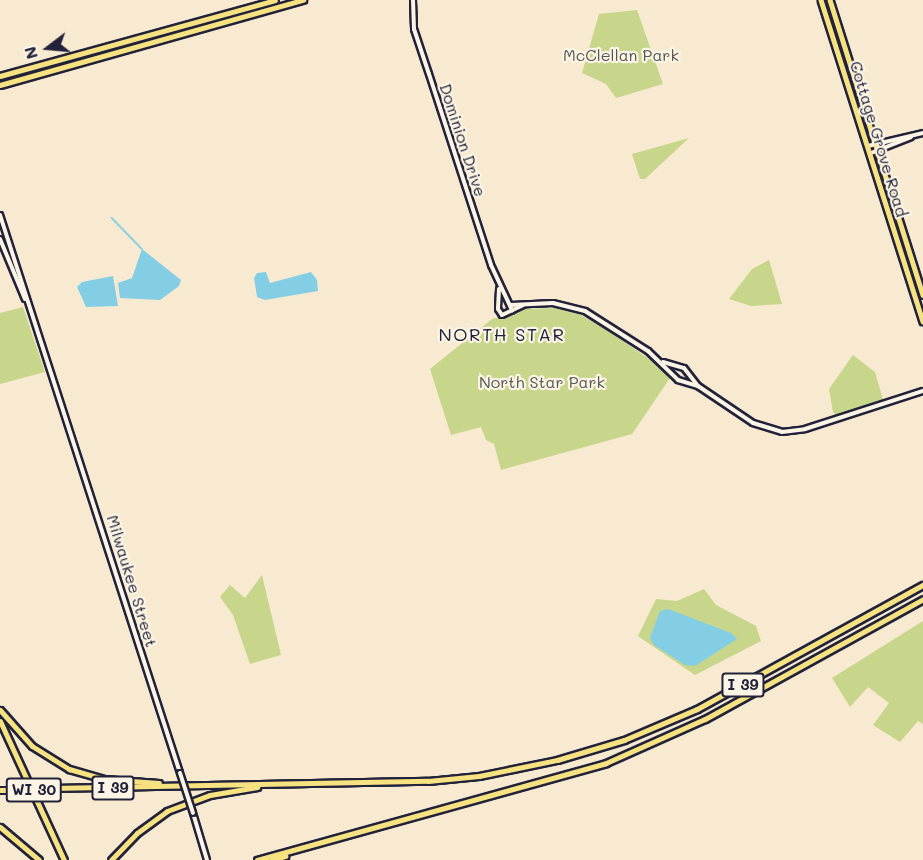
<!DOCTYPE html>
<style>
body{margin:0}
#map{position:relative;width:923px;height:860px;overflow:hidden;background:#f7ead0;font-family:Mali,sans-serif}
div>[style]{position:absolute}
.green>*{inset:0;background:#c7d68b}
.water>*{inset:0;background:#84cee5}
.stream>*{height:1.5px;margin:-0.75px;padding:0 0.75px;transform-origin:0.75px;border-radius:0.75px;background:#84cee5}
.roads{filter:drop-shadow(2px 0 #22223b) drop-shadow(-2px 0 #22223b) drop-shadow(0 2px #22223b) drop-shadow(0 -2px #22223b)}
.minor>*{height:4px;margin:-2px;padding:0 2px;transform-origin:2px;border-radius:2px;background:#fcf5e5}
.major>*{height:4.5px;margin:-2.25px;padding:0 2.25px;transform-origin:2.25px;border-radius:2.25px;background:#f7e281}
.highway>*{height:5px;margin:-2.5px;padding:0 2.5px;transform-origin:2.5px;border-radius:2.5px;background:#f7e281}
.bridges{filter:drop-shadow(2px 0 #22223b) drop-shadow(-2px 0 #22223b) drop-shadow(0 2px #22223b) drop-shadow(0 -2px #22223b)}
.minor-bridge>*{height:4px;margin:-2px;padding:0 2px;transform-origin:2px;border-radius:2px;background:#fcf5e5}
.highway-bridge>*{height:5px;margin:-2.5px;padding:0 2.5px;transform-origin:2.5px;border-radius:2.5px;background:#f7e281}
span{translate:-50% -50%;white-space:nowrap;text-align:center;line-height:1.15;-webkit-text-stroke:4.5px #fcf5e5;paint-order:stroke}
.shield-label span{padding:2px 4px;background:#fcf5e5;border:2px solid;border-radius:4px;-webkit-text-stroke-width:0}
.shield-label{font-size:15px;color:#22223b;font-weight:700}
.park-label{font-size:16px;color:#545853}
.street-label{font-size:16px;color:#22223b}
.neighbourhood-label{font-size:18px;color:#22223b;letter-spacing:1.5px}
.north{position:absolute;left:18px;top:18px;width:60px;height:60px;-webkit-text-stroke:4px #fcf5e5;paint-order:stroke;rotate:254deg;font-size:16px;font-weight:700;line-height:24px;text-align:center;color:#22223b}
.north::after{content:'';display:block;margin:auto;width:21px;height:27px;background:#22223b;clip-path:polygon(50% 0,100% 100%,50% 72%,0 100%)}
</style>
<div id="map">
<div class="green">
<i style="clip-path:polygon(637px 10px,663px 84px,616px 98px,606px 84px,582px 73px,599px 14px)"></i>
<i style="clip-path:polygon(689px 138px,645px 179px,640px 179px,632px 154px)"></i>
<i style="clip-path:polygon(769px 260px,782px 304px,751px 306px,729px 299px,752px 269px)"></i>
<i style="clip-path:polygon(23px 307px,45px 372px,0 384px,0 313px)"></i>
<i style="clip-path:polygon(555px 308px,579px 314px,602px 327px,670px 373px,670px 378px,632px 434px,501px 470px,494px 444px,486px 440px,481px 427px,451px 435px,430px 369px,492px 319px,525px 309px)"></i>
<i style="clip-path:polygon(853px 355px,875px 372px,883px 400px,837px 416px,833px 412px,829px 389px)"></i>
<i style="clip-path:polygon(262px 575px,281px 655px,250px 664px,233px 615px,220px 597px,230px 585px,245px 598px)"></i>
<i style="clip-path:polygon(704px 589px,716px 605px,756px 626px,761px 641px,695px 675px,638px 636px,656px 599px,677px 601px)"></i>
<i style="clip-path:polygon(923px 621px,923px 724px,918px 721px,900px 742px,873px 725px,889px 703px,868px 687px,850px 707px,832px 678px)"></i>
</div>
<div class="water">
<i style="clip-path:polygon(142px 249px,181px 280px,179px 286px,160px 300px,120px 298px,118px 283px,132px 278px)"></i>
<i style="clip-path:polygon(266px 272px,270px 283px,311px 272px,317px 280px,318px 291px,265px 300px,257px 297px,254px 278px,257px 273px)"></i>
<i style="clip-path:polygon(113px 276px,118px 306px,86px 307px,77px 287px,82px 282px)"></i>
<i style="clip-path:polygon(668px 609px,731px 633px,737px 639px,695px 666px,685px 665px,654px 645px,650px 638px,660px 611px)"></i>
</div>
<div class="stream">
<i style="left:112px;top:218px;width:43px;rotate:45.9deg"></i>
</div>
<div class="roads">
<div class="minor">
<i style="left:413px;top:0;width:29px;rotate:88deg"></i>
<i style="left:414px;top:29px;width:47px;rotate:71.6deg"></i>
<i style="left:429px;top:74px;width:201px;rotate:72deg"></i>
<i style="left:491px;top:265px;width:50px;rotate:65deg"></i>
<i style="left:868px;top:146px;width:57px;rotate:-13.3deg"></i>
<i style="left:871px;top:153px;width:43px;rotate:-21.8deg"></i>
<i style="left:0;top:215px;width:586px;rotate:72.12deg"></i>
<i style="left:0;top:239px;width:65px;rotate:67.4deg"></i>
<i style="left:499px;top:289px;width:20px;rotate:93deg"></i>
<i style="left:498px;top:309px;width:7px;rotate:56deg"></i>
<i style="left:502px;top:315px;width:23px;rotate:-25deg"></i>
<i style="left:511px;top:305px;width:42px;rotate:-2.7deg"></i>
<i style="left:553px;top:303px;width:33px;rotate:14deg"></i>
<i style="left:585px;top:311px;width:75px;rotate:32.4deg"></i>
<i style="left:648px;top:351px;width:42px;rotate:44deg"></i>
<i style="left:678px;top:380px;width:21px;rotate:17deg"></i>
<i style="left:663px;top:362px;width:22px;rotate:16deg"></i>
<i style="left:684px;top:368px;width:23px;rotate:52deg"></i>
<i style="left:698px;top:386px;width:66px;rotate:33.9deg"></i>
<i style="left:753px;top:423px;width:30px;rotate:17deg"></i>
<i style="left:782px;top:432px;width:23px;rotate:-7deg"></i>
<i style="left:805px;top:429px;width:124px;rotate:-17.9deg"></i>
<i style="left:193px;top:813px;width:49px;rotate:73.4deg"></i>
</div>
<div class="major">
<i style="left:821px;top:0;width:337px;rotate:72.4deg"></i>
<i style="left:830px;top:0;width:309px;rotate:72.5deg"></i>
<i style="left:0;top:76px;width:285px;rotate:-15.4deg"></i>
<i style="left:0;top:85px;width:315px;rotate:-15.7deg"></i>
</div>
<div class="highway">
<i style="left:0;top:710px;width:48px;rotate:48.4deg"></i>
<i style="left:32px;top:746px;width:44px;rotate:31.9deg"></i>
<i style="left:69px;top:769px;width:36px;rotate:16deg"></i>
<i style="left:104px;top:779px;width:55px;rotate:4.2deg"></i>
<i style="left:0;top:721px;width:153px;rotate:65.3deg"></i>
<i style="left:51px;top:788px;width:377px;rotate:-1.1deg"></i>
<i style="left:428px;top:781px;width:51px;rotate:-5.6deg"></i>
<i style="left:479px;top:776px;width:80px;rotate:-11.6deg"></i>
<i style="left:557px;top:760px;width:70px;rotate:-16.6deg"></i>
<i style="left:624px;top:740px;width:79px;rotate:-23deg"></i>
<i style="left:697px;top:709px;width:258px;rotate:-28.8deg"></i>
<i style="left:0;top:790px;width:23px"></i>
<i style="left:0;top:827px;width:51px;rotate:40.2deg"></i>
<i style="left:111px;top:860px;width:37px;rotate:-46deg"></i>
<i style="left:137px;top:833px;width:37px;rotate:-36deg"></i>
<i style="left:167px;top:811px;width:46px;rotate:-20.4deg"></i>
<i style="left:210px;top:795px;width:48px;rotate:-9.7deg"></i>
<i style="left:257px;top:860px;width:362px;rotate:-15.5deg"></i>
<i style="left:606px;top:763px;width:108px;rotate:-24deg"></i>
<i style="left:705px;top:719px;width:249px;rotate:-28.8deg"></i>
<i style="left:272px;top:860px;width:14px;rotate:-17deg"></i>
</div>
</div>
<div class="bridges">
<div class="minor-bridge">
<i style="left:180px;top:773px;width:42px;rotate:72deg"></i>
</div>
<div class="highway-bridge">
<i style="left:23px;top:790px;width:28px;rotate:-4deg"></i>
</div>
</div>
<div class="shield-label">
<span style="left:743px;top:685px">I 39</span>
<span style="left:113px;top:788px">I 39</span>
<span style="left:34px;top:790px">WI 30</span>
</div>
<div class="park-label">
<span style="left:621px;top:55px">McClellan Park</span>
<span style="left:542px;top:382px">North Star Park</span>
</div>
<div class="street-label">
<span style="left:879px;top:139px;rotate:73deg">Cottage Grove Road</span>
<span style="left:463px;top:140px;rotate:72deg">Dominion Drive</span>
<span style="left:132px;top:581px;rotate:73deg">Milwaukee Street</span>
</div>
<div class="neighbourhood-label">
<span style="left:502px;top:334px">NORTH STAR</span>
</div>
<div class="north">N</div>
</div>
